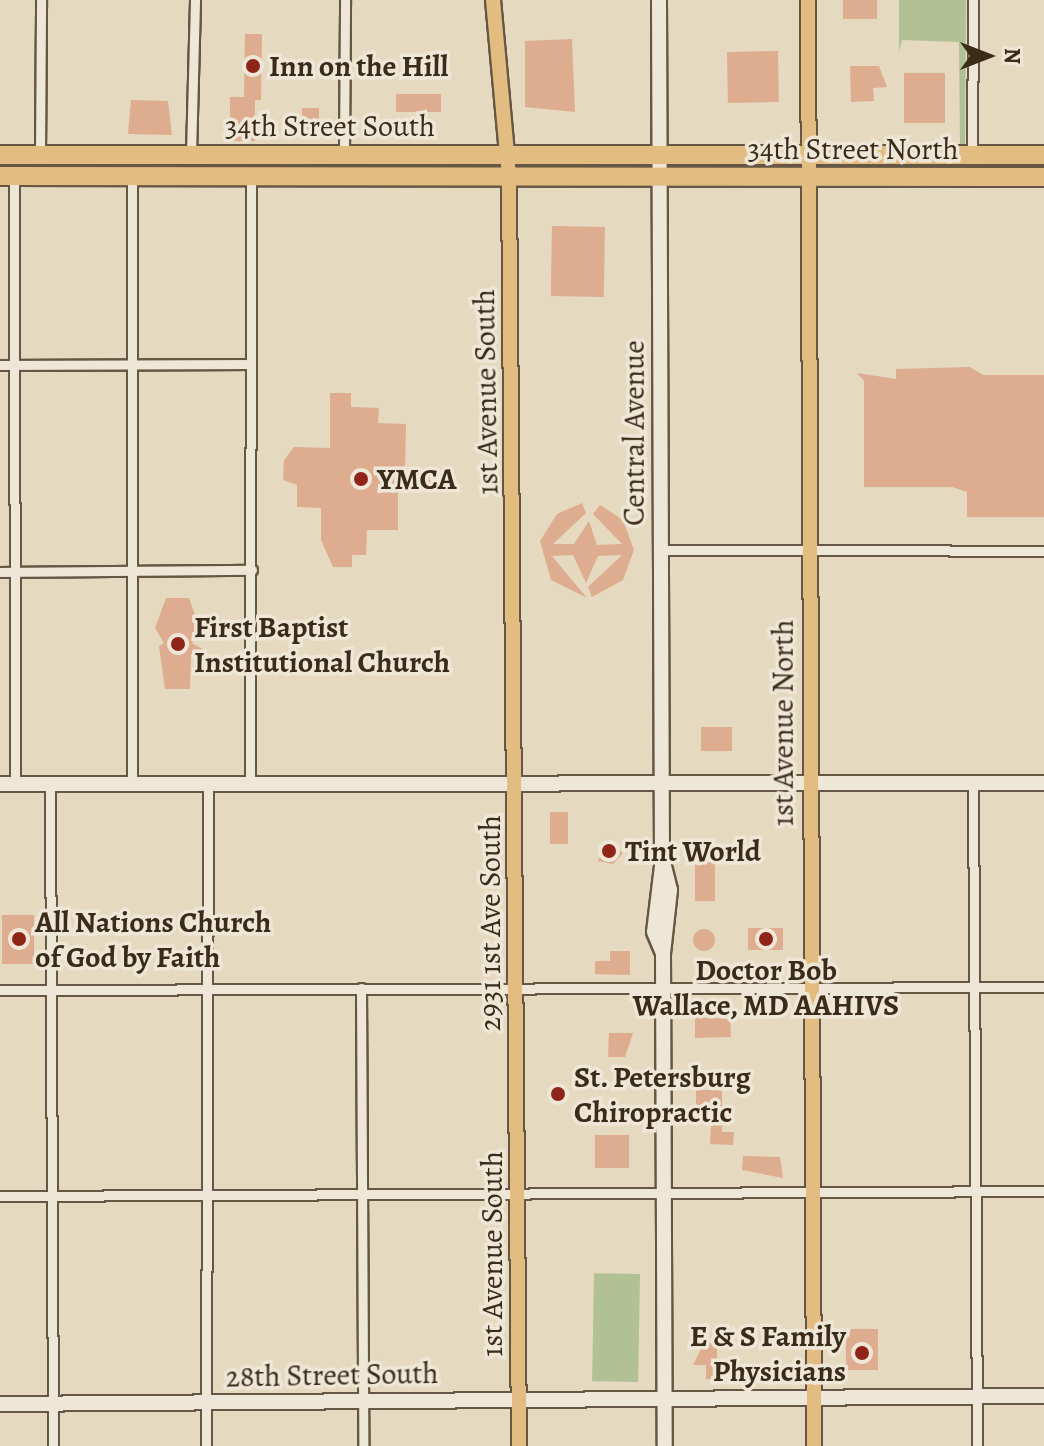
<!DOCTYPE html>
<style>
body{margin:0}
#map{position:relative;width:1044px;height:1446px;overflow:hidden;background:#e5d9c0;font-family:Alegreya,serif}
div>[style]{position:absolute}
.green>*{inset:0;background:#b2c095;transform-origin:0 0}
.building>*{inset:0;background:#deac8e;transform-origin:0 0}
.round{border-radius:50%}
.roads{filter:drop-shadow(2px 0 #655743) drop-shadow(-2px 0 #655743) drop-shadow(0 2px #655743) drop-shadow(0 -2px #655743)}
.street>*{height:9px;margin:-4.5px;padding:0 4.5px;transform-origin:4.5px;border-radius:4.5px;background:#eee6d6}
.secondary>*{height:14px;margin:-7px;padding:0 7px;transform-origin:7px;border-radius:7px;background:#eee6d6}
.primary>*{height:14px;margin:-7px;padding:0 7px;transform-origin:7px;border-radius:7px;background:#e2bc80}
.highway>*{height:18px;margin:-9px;padding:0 9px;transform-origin:9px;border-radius:9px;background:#e2bc80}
.dots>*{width:22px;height:22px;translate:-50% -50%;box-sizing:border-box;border:4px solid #eee6d6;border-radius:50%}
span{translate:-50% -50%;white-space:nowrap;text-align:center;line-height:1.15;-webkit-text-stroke:7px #eee6d6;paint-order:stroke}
.poi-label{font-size:30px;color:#3a2c19;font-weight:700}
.left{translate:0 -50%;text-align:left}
.right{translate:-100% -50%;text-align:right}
.street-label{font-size:30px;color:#3a2c19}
.north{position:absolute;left:948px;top:16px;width:80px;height:80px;-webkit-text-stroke:6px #eee6d6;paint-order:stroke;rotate:90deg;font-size:22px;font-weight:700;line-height:32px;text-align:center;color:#3a2c19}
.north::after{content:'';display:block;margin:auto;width:28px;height:36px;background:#3a2c19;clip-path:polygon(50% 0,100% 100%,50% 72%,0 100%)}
</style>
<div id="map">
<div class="green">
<i style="clip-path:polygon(899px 0,966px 0,965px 144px,960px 144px,959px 42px,902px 40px,899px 52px)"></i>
<i style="left:640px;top:1274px;width:108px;height:46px;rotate:91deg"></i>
</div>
<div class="building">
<i style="left:843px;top:0;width:34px;height:19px"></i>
<i style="clip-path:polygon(245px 34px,262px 34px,261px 100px,255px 100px,255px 141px,230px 141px,230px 97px,244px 97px)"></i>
<i style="clip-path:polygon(572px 39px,575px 112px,525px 107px,525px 41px)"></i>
<i style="left:778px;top:51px;width:51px;height:51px;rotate:89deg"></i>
<i style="clip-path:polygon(850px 66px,879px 66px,887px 87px,873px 88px,874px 101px,851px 102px)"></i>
<i style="left:904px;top:73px;width:41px;height:50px"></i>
<i style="left:441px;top:94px;width:18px;height:45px;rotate:90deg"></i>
<i style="clip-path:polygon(131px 100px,168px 101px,172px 135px,128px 134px)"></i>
<i style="left:302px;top:108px;width:17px;height:26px"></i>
<i style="left:552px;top:226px;width:53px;height:70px;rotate:1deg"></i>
<i style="clip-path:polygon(970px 367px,983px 375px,1044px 375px,1044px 517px,967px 517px,967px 492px,952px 487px,864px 487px,864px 381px,857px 373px,896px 379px,896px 369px)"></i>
<i style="clip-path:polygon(330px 393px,351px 393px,351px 407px,379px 408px,378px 423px,406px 424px,405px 471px,439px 472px,439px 486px,398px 486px,398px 530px,367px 530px,366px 555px,352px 555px,352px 567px,333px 567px,321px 540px,321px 508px,297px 507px,297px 485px,283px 480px,284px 460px,294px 447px,330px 448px)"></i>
<i style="clip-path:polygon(582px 503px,586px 513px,553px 544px,574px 544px,589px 521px,597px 545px,622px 544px,593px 514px,600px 505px,623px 520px,634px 550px,623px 580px,592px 597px,588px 587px,622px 555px,598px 556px,586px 583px,573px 555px,552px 556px,587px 598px,551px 580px,540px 541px,557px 514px)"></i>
<i style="clip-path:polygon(166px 598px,189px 598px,200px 629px,192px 643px,208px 652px,203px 661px,191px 654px,190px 689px,165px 689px,159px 646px,164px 643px,155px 628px)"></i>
<i style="left:701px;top:727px;width:31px;height:24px"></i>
<i style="left:550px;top:812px;width:18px;height:32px"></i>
<i style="clip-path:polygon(608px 839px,623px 853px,613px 864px,598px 861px)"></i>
<i style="left:695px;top:862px;width:20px;height:39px"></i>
<i style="left:2px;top:915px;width:32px;height:49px"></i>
<i style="left:748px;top:928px;width:35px;height:22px"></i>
<i class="round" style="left:693px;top:929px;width:22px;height:22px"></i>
<i style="clip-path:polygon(610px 951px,630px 951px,630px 975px,595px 974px,595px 961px,610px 961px)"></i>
<i style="clip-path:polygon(695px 1017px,730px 1019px,731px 1037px,695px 1038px)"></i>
<i style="clip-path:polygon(609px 1033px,633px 1033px,625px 1057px,608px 1057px)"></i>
<i style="clip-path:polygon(696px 1090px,722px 1090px,722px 1132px,734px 1132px,733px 1145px,710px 1144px,711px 1123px,696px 1123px)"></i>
<i style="left:595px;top:1135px;width:34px;height:33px"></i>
<i style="clip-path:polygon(743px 1156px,780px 1157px,783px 1178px,742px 1170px)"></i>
<i style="left:846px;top:1329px;width:32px;height:41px"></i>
<i style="clip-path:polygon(704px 1343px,717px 1343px,717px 1379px,706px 1379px,706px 1365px,693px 1365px)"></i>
</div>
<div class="roads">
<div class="street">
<i style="left:191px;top:154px;width:154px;rotate:-88.5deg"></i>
<i style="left:344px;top:154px;width:154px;rotate:-89.6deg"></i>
<i style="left:40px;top:155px;width:155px;rotate:-89.6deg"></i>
<i style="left:972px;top:155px;width:155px;rotate:-89.6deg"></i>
<i style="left:14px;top:176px;width:608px;rotate:89.91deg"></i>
<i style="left:0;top:365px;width:250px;rotate:-0.2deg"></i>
<i style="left:659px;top:550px;width:385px;rotate:0.1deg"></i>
<i style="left:0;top:572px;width:252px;rotate:-0.5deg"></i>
<i style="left:973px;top:783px;width:663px;rotate:89.65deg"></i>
<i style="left:50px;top:784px;width:662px;rotate:89.74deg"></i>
<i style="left:132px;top:784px;width:608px;rotate:-90deg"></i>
<i style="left:250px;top:784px;width:608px;rotate:-89.91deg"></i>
<i style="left:361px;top:988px;width:458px;rotate:89.7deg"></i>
<i style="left:0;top:990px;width:1044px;rotate:-0.16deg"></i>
<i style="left:0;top:1196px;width:1044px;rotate:-0.27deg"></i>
<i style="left:206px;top:1446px;width:662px;rotate:-89.83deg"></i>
</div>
<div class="secondary">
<i style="left:659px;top:0;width:858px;rotate:89.8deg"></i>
<i style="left:662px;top:858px;width:33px;rotate:76deg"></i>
<i style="left:670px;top:890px;width:63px;rotate:96.3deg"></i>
<i style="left:663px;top:953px;width:493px;rotate:89.8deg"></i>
<i style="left:0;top:784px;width:1044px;rotate:-0.05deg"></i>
<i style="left:662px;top:866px;width:66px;rotate:96.9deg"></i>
<i style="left:654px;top:932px;width:23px;rotate:67deg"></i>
<i style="left:0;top:1404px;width:1044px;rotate:-0.44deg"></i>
</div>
<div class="primary">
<i style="left:493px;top:0;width:176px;rotate:84.8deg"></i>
<i style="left:509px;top:175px;width:1271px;rotate:89.55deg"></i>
<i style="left:808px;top:0;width:1446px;rotate:89.76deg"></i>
</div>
<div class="highway">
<i style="left:0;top:155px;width:1044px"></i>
<i style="left:0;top:176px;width:1044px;rotate:0.05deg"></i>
</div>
</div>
<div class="dots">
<i style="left:253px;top:66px;background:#8f2418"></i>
<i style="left:361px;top:479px;background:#8f2418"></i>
<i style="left:178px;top:644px;background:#8f2418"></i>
<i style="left:609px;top:851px;background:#8f2418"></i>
<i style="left:19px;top:939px;background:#8f2418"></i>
<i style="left:766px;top:939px;background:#8f2418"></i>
<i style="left:558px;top:1094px;background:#8f2418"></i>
<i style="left:862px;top:1353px;background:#8f2418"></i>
</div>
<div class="poi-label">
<span class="left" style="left:269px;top:66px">Inn on the Hill</span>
<span class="left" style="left:377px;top:479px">YMCA</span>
<span class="left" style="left:194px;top:644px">First Baptist<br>Institutional Church</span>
<span class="left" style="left:625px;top:851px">Tint World</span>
<span class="left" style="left:35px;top:939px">All Nations Church<br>of God by Faith</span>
<span style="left:766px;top:987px">Doctor Bob<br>Wallace, MD AAHIVS</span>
<span class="left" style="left:574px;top:1094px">St. Petersburg<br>Chiropractic</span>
<span class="right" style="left:846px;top:1353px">E &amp; S Family<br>Physicians</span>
</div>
<div class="street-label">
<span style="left:330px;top:126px">34th Street South</span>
<span style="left:853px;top:149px">34th Street North</span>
<span style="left:486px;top:392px;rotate:-91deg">1st Avenue South</span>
<span style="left:634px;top:433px;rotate:-90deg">Central Avenue</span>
<span style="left:783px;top:723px;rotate:-90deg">1st Avenue North</span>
<span style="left:490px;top:923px;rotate:-90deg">2931 1st Ave South</span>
<span style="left:492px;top:1254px;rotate:-90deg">1st Avenue South</span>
<span style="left:332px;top:1375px;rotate:-1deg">28th Street South</span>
</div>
<div class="north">N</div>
</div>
